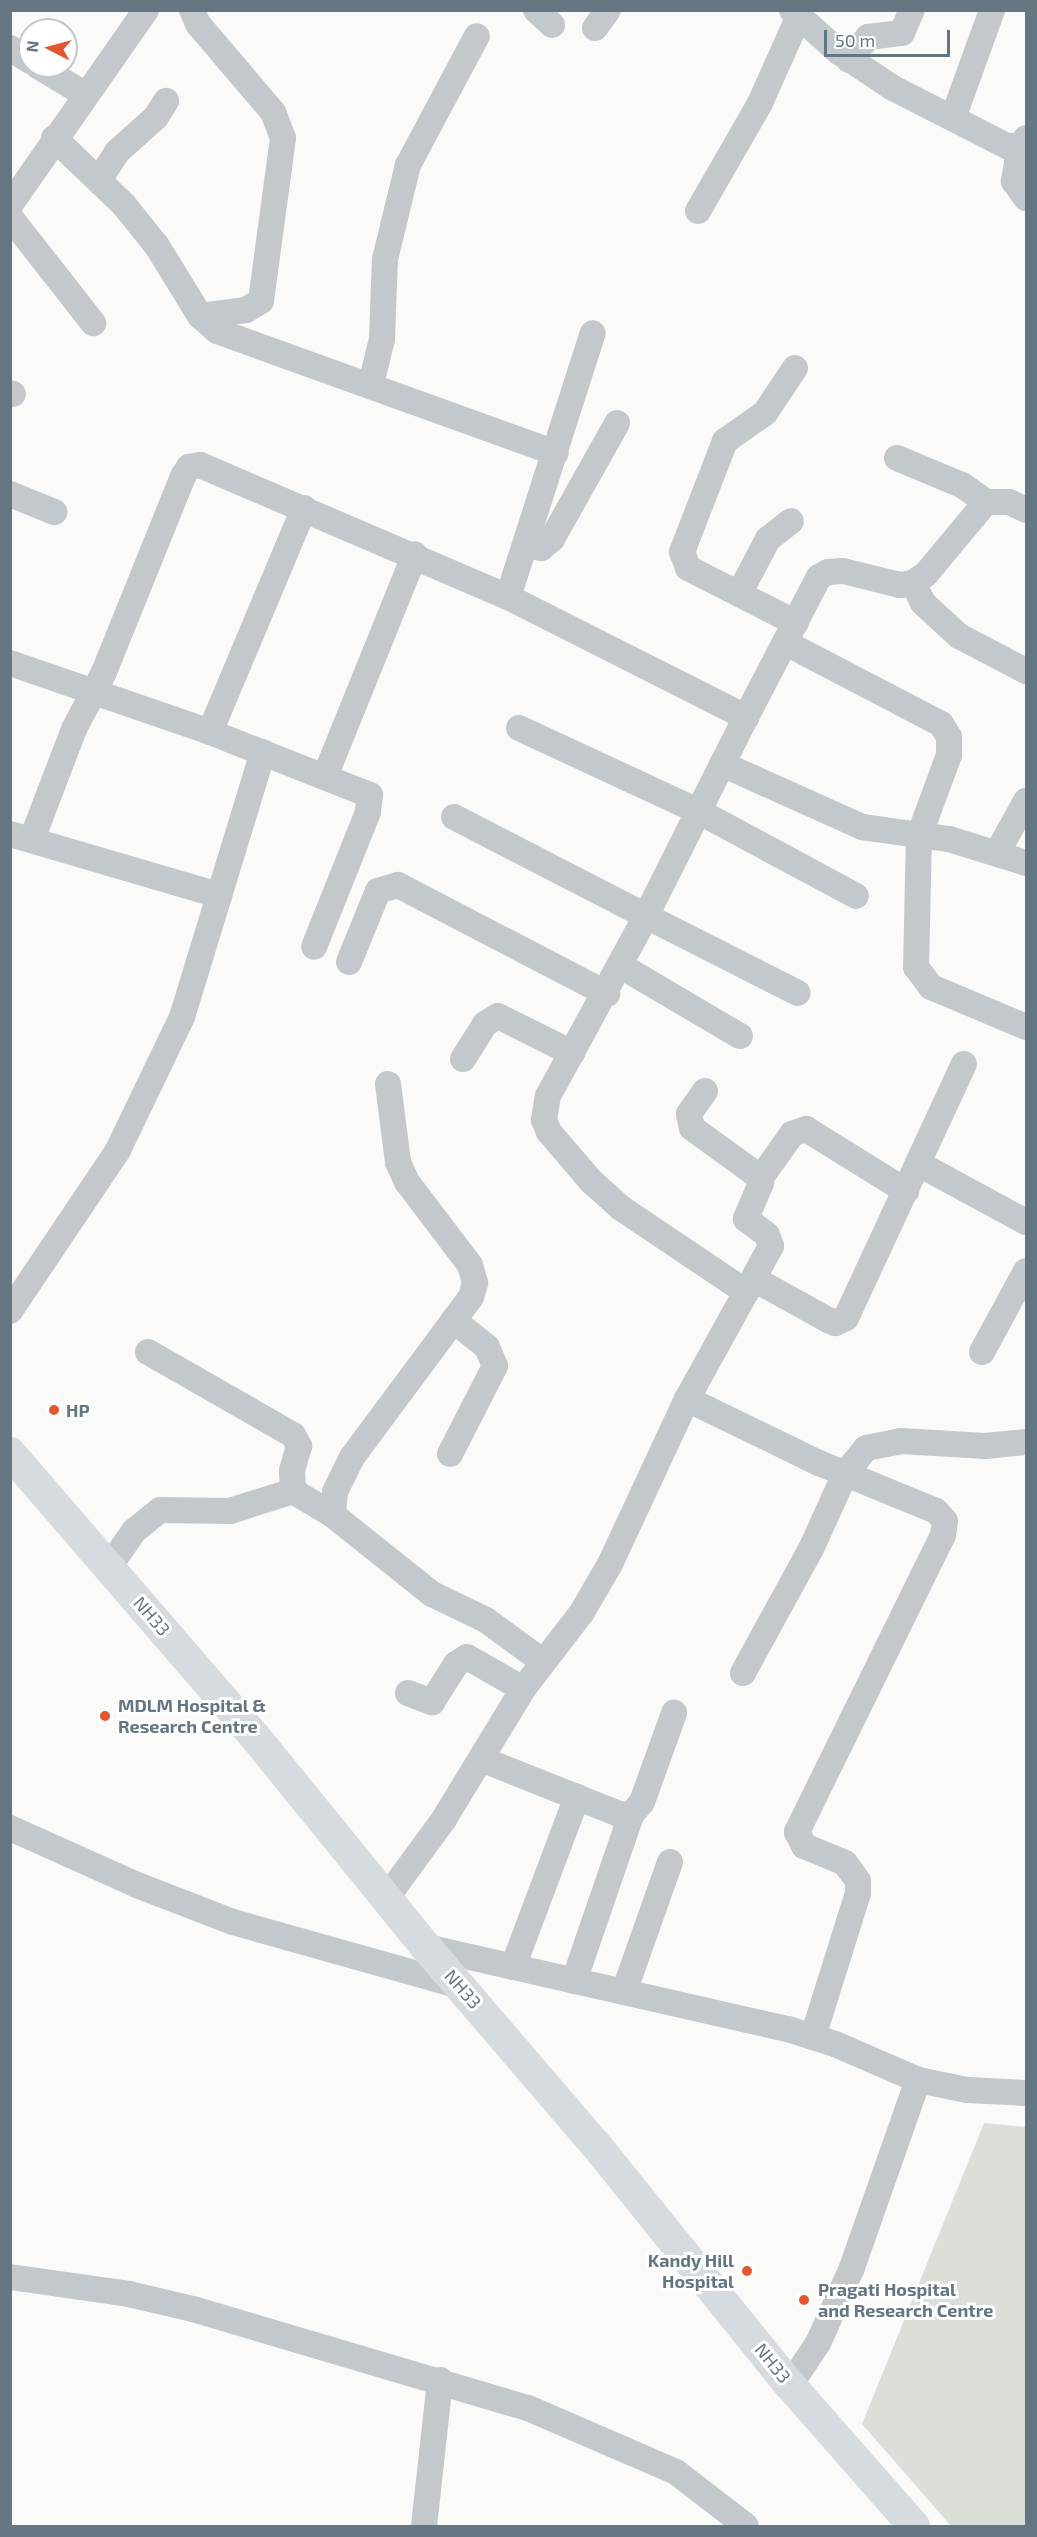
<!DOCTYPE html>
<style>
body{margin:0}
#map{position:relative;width:1037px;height:2537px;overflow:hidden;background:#fafaf8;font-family:"Exo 2",sans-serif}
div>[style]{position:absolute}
.green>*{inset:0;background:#dadfd7}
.minor>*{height:26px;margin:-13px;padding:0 13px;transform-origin:13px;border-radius:13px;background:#c3c8cc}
.major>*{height:32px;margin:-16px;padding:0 16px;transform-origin:16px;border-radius:16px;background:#d6dbdf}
.dots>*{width:16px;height:16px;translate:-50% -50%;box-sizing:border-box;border:3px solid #fff;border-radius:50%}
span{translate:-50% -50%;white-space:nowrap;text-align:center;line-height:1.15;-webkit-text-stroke:6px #fff;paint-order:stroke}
.poi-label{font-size:18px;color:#657683;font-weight:700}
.left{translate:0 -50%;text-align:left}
.right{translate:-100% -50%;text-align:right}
.street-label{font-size:18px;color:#657683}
.frame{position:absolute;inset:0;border:12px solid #657683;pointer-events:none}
.north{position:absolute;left:18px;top:18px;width:60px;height:60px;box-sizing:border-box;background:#fff;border:2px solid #c1c8cd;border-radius:50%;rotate:276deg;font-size:16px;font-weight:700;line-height:24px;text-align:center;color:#657683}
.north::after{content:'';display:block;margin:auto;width:21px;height:27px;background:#e4572e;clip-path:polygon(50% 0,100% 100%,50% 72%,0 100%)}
.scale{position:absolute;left:824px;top:30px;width:126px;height:27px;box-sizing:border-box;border:3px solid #657683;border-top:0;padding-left:8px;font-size:18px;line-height:21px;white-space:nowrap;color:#657683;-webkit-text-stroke:4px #fff;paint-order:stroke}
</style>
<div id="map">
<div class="green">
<i style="clip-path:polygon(984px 2123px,1026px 2127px,1026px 2526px,951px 2526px,862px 2424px)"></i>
</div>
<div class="minor">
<i style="left:192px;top:10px;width:15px;rotate:67deg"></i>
<i style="left:198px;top:24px;width:116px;rotate:49.6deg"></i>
<i style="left:273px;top:112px;width:28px;rotate:69deg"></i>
<i style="left:283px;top:138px;width:164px;rotate:97.7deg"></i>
<i style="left:261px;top:301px;width:17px;rotate:149deg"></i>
<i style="left:246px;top:310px;width:46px;rotate:172.6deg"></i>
<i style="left:536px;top:10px;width:22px;rotate:43deg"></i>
<i style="left:792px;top:10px;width:63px;rotate:41.8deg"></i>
<i style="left:839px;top:52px;width:65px;rotate:33.7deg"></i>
<i style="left:893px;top:88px;width:128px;rotate:27deg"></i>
<i style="left:1007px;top:146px;width:13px"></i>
<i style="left:1020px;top:146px;width:10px;rotate:-53deg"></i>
<i style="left:595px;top:28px;width:22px;rotate:-54deg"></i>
<i style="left:10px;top:48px;width:24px;rotate:33deg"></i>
<i style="left:849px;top:60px;width:30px;rotate:-50deg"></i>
<i style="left:868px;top:37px;width:34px;rotate:-7deg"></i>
<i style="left:902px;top:33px;width:25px;rotate:-67deg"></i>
<i style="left:38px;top:66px;width:56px;rotate:31.1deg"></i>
<i style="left:953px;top:118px;width:115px;rotate:-70.1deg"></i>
<i style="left:54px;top:138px;width:97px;rotate:43.7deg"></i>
<i style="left:124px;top:205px;width:53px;rotate:51.2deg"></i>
<i style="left:157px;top:246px;width:82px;rotate:58.4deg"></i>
<i style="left:200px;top:316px;width:23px;rotate:41deg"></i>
<i style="left:217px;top:331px;width:360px;rotate:19.8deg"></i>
<i style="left:1020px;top:146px;width:36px;rotate:100deg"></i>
<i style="left:1014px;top:181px;width:21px;rotate:55deg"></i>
<i style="left:99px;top:180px;width:33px;rotate:-57deg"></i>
<i style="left:117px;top:152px;width:52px;rotate:-41.9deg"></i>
<i style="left:156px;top:117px;width:19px;rotate:-58deg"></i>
<i style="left:10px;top:205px;width:238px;rotate:-55.1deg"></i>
<i style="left:698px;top:211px;width:125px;rotate:-60.1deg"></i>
<i style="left:760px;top:103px;width:95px;rotate:-65.9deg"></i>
<i style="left:10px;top:217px;width:135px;rotate:51.9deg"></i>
<i style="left:795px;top:368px;width:54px;rotate:123.7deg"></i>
<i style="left:765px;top:413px;width:49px;rotate:145deg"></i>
<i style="left:725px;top:441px;width:119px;rotate:111.2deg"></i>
<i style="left:682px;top:552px;width:17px;rotate:69deg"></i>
<i style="left:688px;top:568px;width:121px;rotate:27deg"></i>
<i style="left:371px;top:384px;width:46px;rotate:-76.3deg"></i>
<i style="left:382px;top:339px;width:80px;rotate:-87.9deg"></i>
<i style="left:385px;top:259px;width:97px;rotate:-76.3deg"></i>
<i style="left:408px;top:165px;width:146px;rotate:-61.9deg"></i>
<i style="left:10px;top:393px;width:3px;rotate:18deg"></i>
<i style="left:897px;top:458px;width:70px;rotate:22.6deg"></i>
<i style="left:962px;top:485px;width:29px;rotate:35deg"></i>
<i style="left:10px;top:494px;width:48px;rotate:22.2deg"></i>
<i style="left:526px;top:544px;width:16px;rotate:15deg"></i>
<i style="left:541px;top:548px;width:14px;rotate:-39deg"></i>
<i style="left:552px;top:539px;width:133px;rotate:-60.7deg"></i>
<i style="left:913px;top:583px;width:22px;rotate:63deg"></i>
<i style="left:923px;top:603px;width:49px;rotate:42.5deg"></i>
<i style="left:959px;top:636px;width:76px;rotate:27.6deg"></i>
<i style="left:739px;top:594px;width:62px;rotate:-62.2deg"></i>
<i style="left:768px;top:539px;width:29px;rotate:-38deg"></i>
<i style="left:508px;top:597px;width:277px;rotate:-72.2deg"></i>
<i style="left:786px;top:643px;width:175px;rotate:27.6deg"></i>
<i style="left:941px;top:724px;width:15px;rotate:58deg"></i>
<i style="left:949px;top:737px;width:18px;rotate:90deg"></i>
<i style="left:949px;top:755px;width:86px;rotate:110.3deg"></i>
<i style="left:919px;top:836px;width:131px;rotate:91.3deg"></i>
<i style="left:916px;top:967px;width:25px;rotate:53deg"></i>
<i style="left:931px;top:987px;width:103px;rotate:22.8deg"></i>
<i style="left:10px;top:663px;width:212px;rotate:19deg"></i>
<i style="left:210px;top:732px;width:172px;rotate:21.5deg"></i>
<i style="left:370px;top:795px;width:17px;rotate:97deg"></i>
<i style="left:368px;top:812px;width:145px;rotate:111.8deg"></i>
<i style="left:746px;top:717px;width:158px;rotate:-62.5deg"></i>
<i style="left:819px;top:577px;width:10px;rotate:-29deg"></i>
<i style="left:828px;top:572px;width:15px;rotate:-4deg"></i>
<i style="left:843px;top:571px;width:59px;rotate:13.8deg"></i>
<i style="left:900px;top:585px;width:13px;rotate:-9deg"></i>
<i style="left:913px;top:583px;width:16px;rotate:-35deg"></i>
<i style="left:926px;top:574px;width:94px;rotate:-50.2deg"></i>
<i style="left:986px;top:502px;width:23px"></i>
<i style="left:1009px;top:502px;width:19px;rotate:25deg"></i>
<i style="left:519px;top:728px;width:200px;rotate:24.9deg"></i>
<i style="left:700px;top:812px;width:177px;rotate:28.3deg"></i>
<i style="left:210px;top:732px;width:243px;rotate:-67.2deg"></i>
<i style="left:722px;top:764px;width:154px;rotate:24.2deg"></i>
<i style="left:862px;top:827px;width:88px;rotate:7.9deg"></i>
<i style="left:949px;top:839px;width:81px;rotate:17.3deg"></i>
<i style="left:326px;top:774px;width:237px;rotate:-68deg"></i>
<i style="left:10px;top:834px;width:218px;rotate:16.3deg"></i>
<i style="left:32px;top:839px;width:118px;rotate:-69.1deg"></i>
<i style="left:74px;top:729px;width:64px;rotate:-62.2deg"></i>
<i style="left:104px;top:672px;width:211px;rotate:-68deg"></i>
<i style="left:183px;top:476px;width:11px;rotate:-56deg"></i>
<i style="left:189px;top:467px;width:11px;rotate:-10deg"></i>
<i style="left:200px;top:465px;width:335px;rotate:23.2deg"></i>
<i style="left:508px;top:597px;width:267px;rotate:26.8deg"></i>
<i style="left:746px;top:717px;width:223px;rotate:116.7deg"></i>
<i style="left:646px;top:916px;width:170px;rotate:26.9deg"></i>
<i style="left:997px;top:853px;width:60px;rotate:-60.9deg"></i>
<i style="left:349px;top:962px;width:77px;rotate:-67.8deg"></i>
<i style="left:378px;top:891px;width:21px;rotate:-17deg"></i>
<i style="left:398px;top:885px;width:236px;rotate:27.5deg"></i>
<i style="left:621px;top:966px;width:138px;rotate:30.5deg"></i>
<i style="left:463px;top:1059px;width:41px;rotate:-57.8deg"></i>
<i style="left:485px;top:1024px;width:15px;rotate:-32deg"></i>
<i style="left:498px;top:1016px;width:83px;rotate:26.6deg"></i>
<i style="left:388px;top:1084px;width:79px;rotate:82.7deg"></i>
<i style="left:398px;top:1162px;width:22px;rotate:66deg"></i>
<i style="left:407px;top:1182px;width:104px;rotate:52.8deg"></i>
<i style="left:470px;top:1265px;width:19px;rotate:74deg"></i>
<i style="left:475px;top:1283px;width:15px;rotate:106deg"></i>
<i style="left:471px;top:1297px;width:199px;rotate:126.6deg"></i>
<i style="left:352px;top:1457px;width:39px;rotate:116deg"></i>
<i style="left:335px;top:1492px;width:23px;rotate:95deg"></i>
<i style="left:333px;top:1515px;width:127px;rotate:38.6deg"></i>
<i style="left:432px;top:1594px;width:60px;rotate:25.7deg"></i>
<i style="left:486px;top:1620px;width:69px;rotate:36.2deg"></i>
<i style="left:705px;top:1091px;width:28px;rotate:125deg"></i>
<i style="left:689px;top:1114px;width:14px;rotate:78deg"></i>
<i style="left:692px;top:1128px;width:80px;rotate:35.9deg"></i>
<i style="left:757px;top:1175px;width:9px;rotate:63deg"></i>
<i style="left:761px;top:1183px;width:39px;rotate:113deg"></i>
<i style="left:746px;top:1219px;width:26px;rotate:37deg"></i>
<i style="left:767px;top:1235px;width:12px;rotate:70deg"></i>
<i style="left:771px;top:1246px;width:52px;rotate:118.5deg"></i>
<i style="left:919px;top:1164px;width:122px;rotate:28.5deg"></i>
<i style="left:760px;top:1179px;width:55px;rotate:-54.6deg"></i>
<i style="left:792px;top:1134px;width:15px;rotate:-20deg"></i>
<i style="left:806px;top:1129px;width:118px;rotate:31.8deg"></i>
<i style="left:754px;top:1279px;width:85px;rotate:29deg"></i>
<i style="left:828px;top:1320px;width:8px;rotate:23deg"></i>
<i style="left:835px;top:1323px;width:12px;rotate:-24deg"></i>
<i style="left:846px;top:1318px;width:280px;rotate:-65.1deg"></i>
<i style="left:10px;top:1311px;width:194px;rotate:-56.1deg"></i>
<i style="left:118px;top:1150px;width:148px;rotate:-64.3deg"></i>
<i style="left:182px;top:1017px;width:277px;rotate:-73deg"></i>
<i style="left:148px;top:1352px;width:167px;rotate:29.8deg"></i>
<i style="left:293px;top:1435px;width:13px;rotate:61deg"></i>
<i style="left:299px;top:1446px;width:26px;rotate:106deg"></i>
<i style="left:292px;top:1471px;width:20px;rotate:87deg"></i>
<i style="left:293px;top:1491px;width:47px;rotate:31deg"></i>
<i style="left:982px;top:1352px;width:92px;rotate:-61.5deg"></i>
<i style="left:687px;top:1399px;width:147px;rotate:25.9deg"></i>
<i style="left:819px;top:1463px;width:126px;rotate:22.3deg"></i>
<i style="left:936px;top:1511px;width:13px;rotate:48deg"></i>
<i style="left:945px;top:1521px;width:14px;rotate:98deg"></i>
<i style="left:943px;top:1535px;width:331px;rotate:116.2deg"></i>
<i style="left:797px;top:1832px;width:16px;rotate:63deg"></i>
<i style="left:804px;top:1846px;width:44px;rotate:22.5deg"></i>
<i style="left:845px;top:1863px;width:22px;rotate:54deg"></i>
<i style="left:858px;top:1881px;width:12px;rotate:90deg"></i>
<i style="left:858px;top:1893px;width:151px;rotate:107.4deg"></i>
<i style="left:450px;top:1454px;width:99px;rotate:-62.9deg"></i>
<i style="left:495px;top:1366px;width:21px;rotate:-113deg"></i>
<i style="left:487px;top:1347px;width:43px;rotate:-141.5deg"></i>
<i style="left:109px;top:1567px;width:44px;rotate:-55.2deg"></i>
<i style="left:134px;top:1531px;width:33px;rotate:-39deg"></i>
<i style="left:160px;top:1510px;width:70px;rotate:0.8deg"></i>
<i style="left:230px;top:1511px;width:66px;rotate:-17.6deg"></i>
<i style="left:743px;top:1673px;width:141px;rotate:-61.3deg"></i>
<i style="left:811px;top:1549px;width:82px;rotate:-65.6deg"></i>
<i style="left:845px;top:1474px;width:33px;rotate:-51deg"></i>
<i style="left:866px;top:1448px;width:36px;rotate:-11deg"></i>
<i style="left:901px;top:1441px;width:84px;rotate:3.4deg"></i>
<i style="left:985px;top:1446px;width:41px;rotate:-5.6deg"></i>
<i style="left:408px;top:1693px;width:26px;rotate:21deg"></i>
<i style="left:432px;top:1702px;width:45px;rotate:-57.7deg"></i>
<i style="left:456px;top:1664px;width:13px;rotate:-32deg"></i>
<i style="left:467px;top:1657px;width:64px;rotate:29.7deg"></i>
<i style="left:481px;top:1759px;width:149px;rotate:21.7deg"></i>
<i style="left:619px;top:1814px;width:12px;rotate:5deg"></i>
<i style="left:631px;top:1815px;width:17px;rotate:-50deg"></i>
<i style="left:642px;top:1802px;width:95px;rotate:-70.2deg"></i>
<i style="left:10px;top:1828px;width:139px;rotate:24.2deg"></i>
<i style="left:137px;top:1885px;width:103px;rotate:21.1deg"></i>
<i style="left:233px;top:1922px;width:240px;rotate:15.7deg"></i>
<i style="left:387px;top:1897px;width:97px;rotate:-53.8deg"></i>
<i style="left:444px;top:1819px;width:152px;rotate:-58.7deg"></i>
<i style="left:523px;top:1689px;width:97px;rotate:-52.5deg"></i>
<i style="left:582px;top:1612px;width:56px;rotate:-59.7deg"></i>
<i style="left:610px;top:1564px;width:182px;rotate:-65deg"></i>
<i style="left:687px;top:1399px;width:122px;rotate:-61.1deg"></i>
<i style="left:746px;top:1292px;width:151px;rotate:-146.1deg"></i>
<i style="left:621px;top:1208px;width:40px;rotate:-138deg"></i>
<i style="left:591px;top:1181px;width:65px;rotate:-130.6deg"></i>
<i style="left:549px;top:1132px;width:13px;rotate:-113deg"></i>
<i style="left:544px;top:1120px;width:24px;rotate:-81deg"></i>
<i style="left:548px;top:1096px;width:205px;rotate:-61.4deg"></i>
<i style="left:646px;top:916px;width:216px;rotate:-152.7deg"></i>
<i style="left:426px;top:1947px;width:371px;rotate:12.8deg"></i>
<i style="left:788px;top:2029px;width:49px;rotate:17.7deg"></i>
<i style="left:835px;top:2044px;width:90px;rotate:23.4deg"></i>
<i style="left:918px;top:2080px;width:201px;rotate:109.4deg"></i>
<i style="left:851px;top:2270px;width:80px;rotate:114.3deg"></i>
<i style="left:818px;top:2343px;width:50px;rotate:123.7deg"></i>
<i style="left:513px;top:1967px;width:182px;rotate:-69.4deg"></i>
<i style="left:574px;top:1981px;width:176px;rotate:-71deg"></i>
<i style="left:624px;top:1992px;width:138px;rotate:-70.5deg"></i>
<i style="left:918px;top:2080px;width:50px;rotate:11.5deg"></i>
<i style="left:967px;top:2090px;width:59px;rotate:2.9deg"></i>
<i style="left:10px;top:2277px;width:120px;rotate:8.1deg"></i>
<i style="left:129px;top:2294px;width:66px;rotate:13.2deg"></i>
<i style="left:193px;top:2309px;width:349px;rotate:16.5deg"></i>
<i style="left:528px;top:2408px;width:161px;rotate:23.4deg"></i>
<i style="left:676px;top:2472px;width:88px;rotate:37.6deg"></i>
<i style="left:424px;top:2526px;width:147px;rotate:-83.7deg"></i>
</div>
<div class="major">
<i style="left:10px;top:1453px;width:376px;rotate:49.2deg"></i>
<i style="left:256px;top:1738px;width:269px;rotate:50.9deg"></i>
<i style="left:426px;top:1947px;width:261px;rotate:49.4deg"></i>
<i style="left:596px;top:2145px;width:309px;rotate:51.1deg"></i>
<i style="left:790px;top:2385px;width:188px;rotate:48.7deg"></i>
</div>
<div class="dots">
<i style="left:54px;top:1410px;background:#e4572e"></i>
<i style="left:105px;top:1716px;background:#e4572e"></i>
<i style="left:747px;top:2271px;background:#e4572e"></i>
<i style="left:804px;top:2300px;background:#e4572e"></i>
</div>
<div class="poi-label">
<span class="left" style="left:66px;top:1410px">HP</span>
<span class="left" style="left:118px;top:1716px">MDLM Hospital &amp;<br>Research Centre</span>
<span class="right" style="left:734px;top:2271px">Kandy Hill<br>Hospital</span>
<span class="left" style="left:818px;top:2300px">Pragati Hospital<br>and Research Centre</span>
</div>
<div class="street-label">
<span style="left:152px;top:1616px;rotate:49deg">NH33</span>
<span style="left:463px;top:1989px;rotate:49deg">NH33</span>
<span style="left:773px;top:2363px;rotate:51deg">NH33</span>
</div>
<div class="frame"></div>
<div class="north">N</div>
<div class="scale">50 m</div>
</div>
